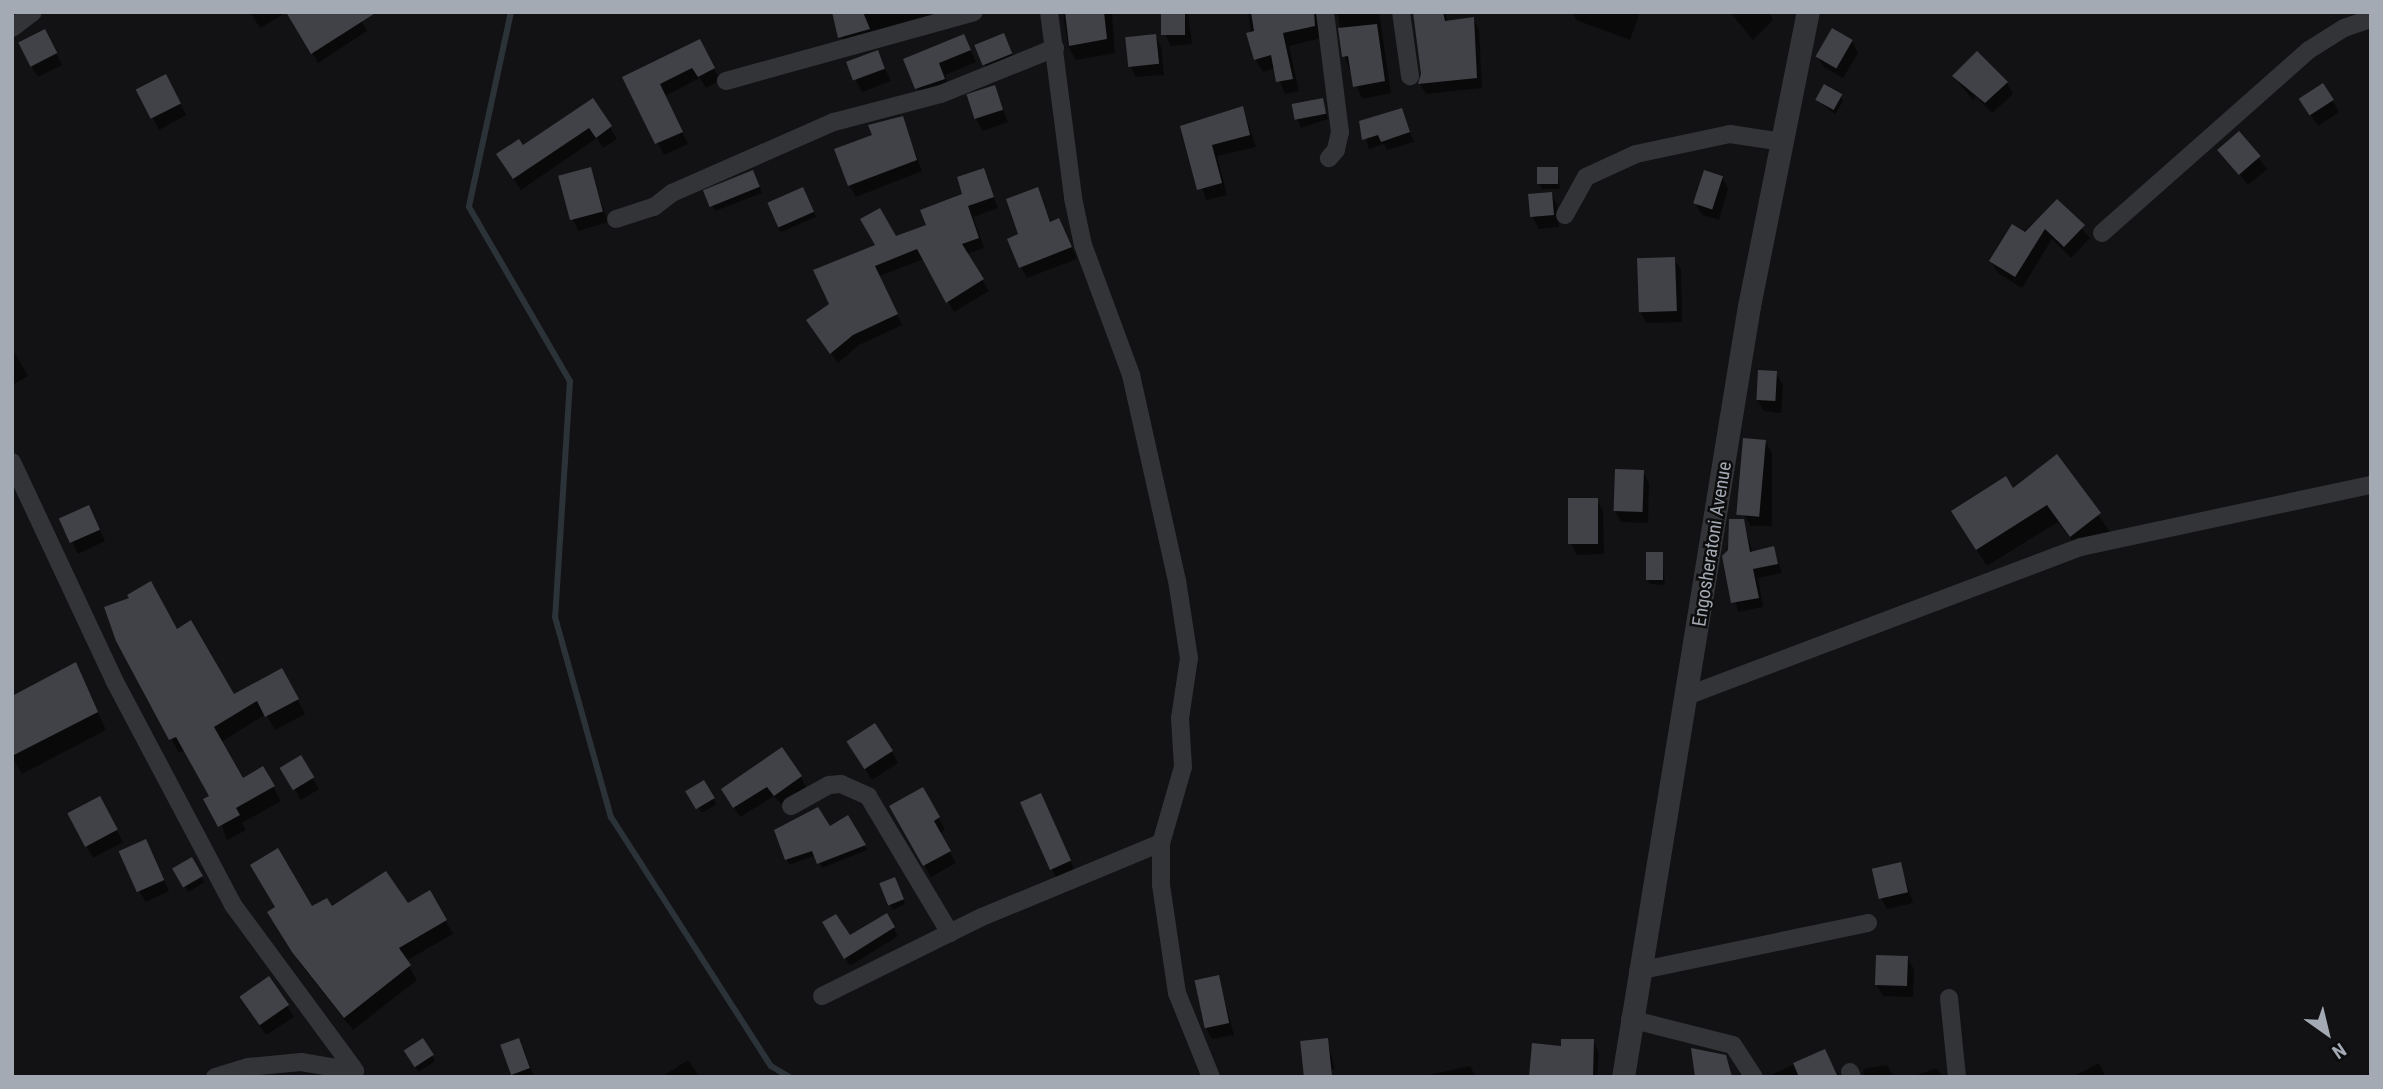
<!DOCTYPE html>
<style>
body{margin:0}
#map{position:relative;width:2383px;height:1089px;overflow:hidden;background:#121214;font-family:"Roboto Condensed",sans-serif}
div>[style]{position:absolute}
.shadow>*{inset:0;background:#0007;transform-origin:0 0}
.stream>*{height:6px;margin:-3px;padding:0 3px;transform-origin:3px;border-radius:3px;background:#2b3339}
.building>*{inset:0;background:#414247;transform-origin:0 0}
.minor>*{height:18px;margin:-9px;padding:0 9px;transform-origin:9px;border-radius:9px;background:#333438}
.tertiary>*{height:23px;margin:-11.5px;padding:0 11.5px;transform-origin:11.5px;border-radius:11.5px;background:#333438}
span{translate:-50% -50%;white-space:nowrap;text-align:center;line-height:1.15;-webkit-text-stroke:5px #0d0d0e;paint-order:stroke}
.street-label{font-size:19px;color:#a4aab4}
.frame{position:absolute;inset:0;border:14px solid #a4aab4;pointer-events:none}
.north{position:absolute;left:2292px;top:998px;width:70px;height:70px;-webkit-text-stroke:5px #0d0d0e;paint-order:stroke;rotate:146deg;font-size:19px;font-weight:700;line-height:28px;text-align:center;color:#a4aab4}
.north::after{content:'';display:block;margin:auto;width:24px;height:32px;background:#a4aab4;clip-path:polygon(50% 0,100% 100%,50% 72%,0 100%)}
</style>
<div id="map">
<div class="shadow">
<i style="clip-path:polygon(250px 12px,287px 12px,260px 28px)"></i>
<i style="clip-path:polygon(289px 12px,357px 12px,367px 31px,318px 63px)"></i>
<i style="clip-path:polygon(834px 12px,949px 12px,846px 49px)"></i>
<i style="clip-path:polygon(1063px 12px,1112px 12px,1115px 53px,1076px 60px,1068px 46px)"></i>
<i style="clip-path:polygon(1163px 12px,1188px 12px,1192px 44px,1171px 46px,1165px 34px)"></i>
<i style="clip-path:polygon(1248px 12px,1379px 12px,1391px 93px,1362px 99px,1344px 56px,1338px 14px,1321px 20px,1321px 38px,1289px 46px,1299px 91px,1285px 94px,1275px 68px,1263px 72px,1255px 59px)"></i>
<i style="clip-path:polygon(1410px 12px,1445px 12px,1448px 22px,1473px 19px,1479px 29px,1482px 88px,1426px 94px,1420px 84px,1423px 75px,1415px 16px)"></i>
<i style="clip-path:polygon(1572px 12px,1640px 12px,1630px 40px,1576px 20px)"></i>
<i style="clip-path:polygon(1730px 12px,1769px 12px,1773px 20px,1753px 40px)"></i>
<i style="left:1003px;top:35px;width:33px;height:29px;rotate:65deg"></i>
<i style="clip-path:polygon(964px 36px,976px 62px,945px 75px,950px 90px,923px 100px,905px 60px)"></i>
<i style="clip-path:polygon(1155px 36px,1161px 47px,1164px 75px,1136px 77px,1130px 66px)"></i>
<i style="clip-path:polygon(699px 41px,720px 80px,706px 88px,700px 78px,665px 96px,688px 144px,664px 155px,624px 78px)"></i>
<i style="clip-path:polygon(1852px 41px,1858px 53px,1843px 78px,1824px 67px,1817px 56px)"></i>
<i style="clip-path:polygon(51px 43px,62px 65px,38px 77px,31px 66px)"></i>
<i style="clip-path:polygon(877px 53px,891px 81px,862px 92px,856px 81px)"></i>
<i style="clip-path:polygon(1954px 77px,2007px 83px,2013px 94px,1992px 113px,1976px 96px,1973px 100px)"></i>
<i style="clip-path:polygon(172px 87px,186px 115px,159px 130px,138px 90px)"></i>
<i style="clip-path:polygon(994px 87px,1008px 122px,983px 131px,976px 119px)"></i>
<i style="clip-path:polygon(1840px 95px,1843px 101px,1835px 114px,1817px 100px)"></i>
<i style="clip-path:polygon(593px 100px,617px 139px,603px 148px,597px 138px,521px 190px,505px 166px,523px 147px)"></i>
<i style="left:1322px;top:100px;width:20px;height:29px;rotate:72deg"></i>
<i style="clip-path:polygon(2333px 101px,2339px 112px,2318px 126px,2308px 111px)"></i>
<i style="clip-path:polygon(1243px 108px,1256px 147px,1217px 156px,1227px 195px,1206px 200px,1183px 128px)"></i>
<i style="clip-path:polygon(1401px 110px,1414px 142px,1387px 150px,1384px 144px,1369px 149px,1361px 122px)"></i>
<i style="clip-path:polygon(902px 118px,922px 171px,856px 197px,849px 185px,874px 136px)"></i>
<i style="left:2239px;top:133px;width:46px;height:25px;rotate:52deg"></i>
<i style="clip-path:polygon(1557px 168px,1560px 189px,1542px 189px,1539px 184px)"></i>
<i style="clip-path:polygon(590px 169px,608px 222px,579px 231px,572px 219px)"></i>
<i style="clip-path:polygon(983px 170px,998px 208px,973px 217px,984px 248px,967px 254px,989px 291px,954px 312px,924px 259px,879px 276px,902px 325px,859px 345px,838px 363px,815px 331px,831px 304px,895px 238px,928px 226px,964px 195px)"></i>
<i style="clip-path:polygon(756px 177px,762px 193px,715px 211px,706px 192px)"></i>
<i style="clip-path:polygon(1722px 177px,1728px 189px,1719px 220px,1702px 215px,1696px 204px)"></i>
<i style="clip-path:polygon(1037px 189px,1051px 223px,1065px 231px,1077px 259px,1027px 278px,1021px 267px,1020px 235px)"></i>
<i style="clip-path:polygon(1551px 193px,1557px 205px,1559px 227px,1539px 229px,1533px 218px)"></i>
<i style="clip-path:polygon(806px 195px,816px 217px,781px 232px,778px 227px)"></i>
<i style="clip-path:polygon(2057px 201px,2090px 238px,2071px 258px,2052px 239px,2022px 288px,1998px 273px,1991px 261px)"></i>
<i style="clip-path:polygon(1674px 259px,1681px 270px,1682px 322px,1647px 323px,1640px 312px)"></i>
<i style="clip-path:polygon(12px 348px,28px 376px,12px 385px)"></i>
<i style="clip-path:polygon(1776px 373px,1783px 385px,1781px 413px,1764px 411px,1757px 400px)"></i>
<i style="clip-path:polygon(1765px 441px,1772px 453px,1772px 526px,1751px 526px,1744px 515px)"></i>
<i style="clip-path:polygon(2057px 457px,2110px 532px,2081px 553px,2058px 522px,1987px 566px,1963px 529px)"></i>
<i style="clip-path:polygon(1643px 472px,1649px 483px,1648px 523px,1621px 522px,1615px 511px)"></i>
<i style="clip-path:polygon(1597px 500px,1603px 511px,1604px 554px,1577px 555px,1571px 543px)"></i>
<i style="clip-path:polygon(94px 518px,105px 541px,78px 554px,62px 519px)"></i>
<i style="clip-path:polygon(1743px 521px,1753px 553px,1773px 548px,1782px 573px,1758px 578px,1763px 607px,1738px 612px,1724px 556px)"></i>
<i style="clip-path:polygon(1662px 554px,1665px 585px,1650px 584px,1647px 579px)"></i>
<i style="clip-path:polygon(176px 631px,234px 696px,290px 685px,305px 714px,275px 730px,266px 714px,221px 742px,242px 780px,263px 769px,281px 801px,242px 823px,246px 830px,227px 840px,211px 796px,185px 750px,179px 753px,118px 640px)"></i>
<i style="clip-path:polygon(76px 665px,106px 730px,22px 774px,12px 757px,12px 698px)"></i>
<i style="clip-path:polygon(849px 742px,892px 752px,898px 763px,872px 780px)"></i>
<i style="left:301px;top:758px;width:36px;height:21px;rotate:60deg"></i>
<i style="clip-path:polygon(801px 777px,806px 787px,781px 804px,774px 796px,740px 817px,723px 789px)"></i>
<i style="left:703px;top:782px;width:26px;height:17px;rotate:59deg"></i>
<i style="clip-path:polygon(922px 789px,945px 830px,939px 833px,956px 863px,931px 877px,891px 806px)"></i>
<i style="clip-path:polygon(1046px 806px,1076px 873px,1058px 881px,1052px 870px)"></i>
<i style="clip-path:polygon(106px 809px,123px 842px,93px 858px,87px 847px)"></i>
<i style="clip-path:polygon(848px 818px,867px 850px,822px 868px,816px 855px,789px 865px,776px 830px,829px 829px)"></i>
<i style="clip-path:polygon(152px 852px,169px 891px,146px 902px,139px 891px)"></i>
<i style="left:191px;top:860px;width:26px;height:19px;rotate:59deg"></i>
<i style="clip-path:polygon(1900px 864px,1913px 903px,1887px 909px,1881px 898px)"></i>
<i style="clip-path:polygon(897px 885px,905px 904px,893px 910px,890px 905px)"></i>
<i style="clip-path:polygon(430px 893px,453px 934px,406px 961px,417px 980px,353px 1030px,301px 965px,270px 912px,407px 906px)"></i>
<i style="clip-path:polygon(886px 915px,898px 936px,850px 966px,825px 923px,849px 938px)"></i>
<i style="clip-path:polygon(1907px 958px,1914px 969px,1913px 997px,1883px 996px,1876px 984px)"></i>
<i style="clip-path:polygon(1218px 977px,1234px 1035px,1212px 1039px,1206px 1028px)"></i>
<i style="clip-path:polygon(287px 1006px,294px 1017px,266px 1035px,248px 1008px)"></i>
<i style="clip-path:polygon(1327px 1039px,1335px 1069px,1310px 1072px)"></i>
<i style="left:422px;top:1040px;width:25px;height:20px;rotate:58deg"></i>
<i style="clip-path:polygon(518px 1040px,525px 1052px,534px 1077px,514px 1077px,502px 1046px)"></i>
<i style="clip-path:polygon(1593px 1041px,1599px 1053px,1597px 1077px,1530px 1077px,1563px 1048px)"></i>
<i style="clip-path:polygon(1824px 1051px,1840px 1077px,1774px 1077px,1773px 1074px)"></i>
<i style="clip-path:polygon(688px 1060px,700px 1077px,661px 1077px)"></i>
<i style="clip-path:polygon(2099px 1063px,2106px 1077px,2072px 1077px)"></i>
<i style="clip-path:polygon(1887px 1065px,1894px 1077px,1864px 1077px,1863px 1069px)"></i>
<i style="clip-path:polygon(1470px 1066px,1476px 1077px,1424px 1077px,1424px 1076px)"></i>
<i style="clip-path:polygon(1937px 1068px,1943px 1077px,1911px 1077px)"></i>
</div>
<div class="stream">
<i style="left:511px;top:12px;width:199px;rotate:102.2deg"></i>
<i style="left:469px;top:207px;width:201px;rotate:59.9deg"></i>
<i style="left:570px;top:381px;width:236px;rotate:93.6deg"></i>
<i style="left:555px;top:617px;width:208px;rotate:74.4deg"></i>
<i style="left:611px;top:817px;width:296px;rotate:57.3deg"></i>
<i style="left:771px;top:1066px;width:21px;rotate:31deg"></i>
</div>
<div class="building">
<i style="clip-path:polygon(286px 12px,377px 12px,311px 54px)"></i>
<i style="clip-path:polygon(832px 12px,863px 12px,870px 29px,838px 38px)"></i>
<i style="clip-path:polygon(1065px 12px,1104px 12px,1107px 39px,1069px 46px)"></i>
<i style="left:1161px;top:12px;width:24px;height:23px"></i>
<i style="clip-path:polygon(1251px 12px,1314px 12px,1315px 26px,1283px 33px,1293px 79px,1276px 82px,1271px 55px,1254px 60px,1246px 33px,1254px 31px)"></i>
<i style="clip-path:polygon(1413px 12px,1443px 12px,1445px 21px,1474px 17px,1477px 78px,1418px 84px,1421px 74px)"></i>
<i style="clip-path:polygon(1377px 24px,1385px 81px,1353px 87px,1348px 56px,1342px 57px,1338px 28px)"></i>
<i style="left:1832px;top:28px;width:24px;height:33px;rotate:30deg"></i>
<i style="left:45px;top:29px;width:27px;height:30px;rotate:63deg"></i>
<i style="left:1004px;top:33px;width:22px;height:32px;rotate:68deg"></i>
<i style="clip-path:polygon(964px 34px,971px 50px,939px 63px,945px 79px,915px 89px,903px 59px)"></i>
<i style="left:1156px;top:34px;width:30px;height:31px;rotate:84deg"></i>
<i style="clip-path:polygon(700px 39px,715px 68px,698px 77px,692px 68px,660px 84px,683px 132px,655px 144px,622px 77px)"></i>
<i style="left:878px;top:50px;width:20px;height:34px;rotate:70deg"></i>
<i style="clip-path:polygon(1977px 51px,2008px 82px,1985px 103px,1952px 76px)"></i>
<i style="left:166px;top:74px;width:33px;height:34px;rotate:63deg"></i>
<i style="left:2323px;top:83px;width:20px;height:29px;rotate:57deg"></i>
<i style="left:1824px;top:84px;width:21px;height:18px;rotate:29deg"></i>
<i style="left:995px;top:85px;width:26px;height:30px;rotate:72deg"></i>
<i style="clip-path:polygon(593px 98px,612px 126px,596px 138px,589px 128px,513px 179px,496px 154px,519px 139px,523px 145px)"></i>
<i style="left:1323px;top:98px;width:16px;height:32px;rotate:79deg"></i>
<i style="clip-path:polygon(1243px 106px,1250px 135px,1212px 145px,1222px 183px,1197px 190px,1180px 126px)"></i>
<i style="clip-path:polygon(1402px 108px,1410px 132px,1381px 142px,1378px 135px,1362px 140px,1359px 121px)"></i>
<i style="clip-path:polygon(903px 116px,917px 160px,848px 186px,834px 149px,872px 135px,868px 125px)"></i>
<i style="left:2239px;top:131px;width:33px;height:29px;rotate:49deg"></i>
<i style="left:591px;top:167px;width:46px;height:34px;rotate:75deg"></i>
<i style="left:1537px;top:167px;width:21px;height:17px"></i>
<i style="clip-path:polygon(984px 168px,994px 197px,968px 206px,979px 238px,962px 244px,984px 279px,946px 303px,917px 249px,875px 266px,898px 314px,853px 335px,830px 354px,806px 320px,829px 304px,813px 270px,875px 245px,860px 219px,880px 208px,896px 236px,926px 225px,920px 210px,962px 194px,957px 177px)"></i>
<i style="left:753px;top:170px;width:18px;height:54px;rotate:68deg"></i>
<i style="left:1704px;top:170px;width:20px;height:35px;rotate:18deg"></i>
<i style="left:803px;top:187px;width:27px;height:39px;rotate:66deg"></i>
<i style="clip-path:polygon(1038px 187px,1050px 222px,1059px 218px,1072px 247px,1019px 268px,1007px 239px,1018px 234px,1006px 199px)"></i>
<i style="left:1552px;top:192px;width:23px;height:24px;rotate:85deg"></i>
<i style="clip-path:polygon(2057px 199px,2085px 225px,2064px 247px,2045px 229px,2015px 277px,1989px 261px,2012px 224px,2025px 232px)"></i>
<i style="left:1675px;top:257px;width:54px;height:38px;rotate:88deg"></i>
<i style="left:1758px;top:370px;width:19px;height:30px;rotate:3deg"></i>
<i style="left:1743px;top:438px;width:23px;height:77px;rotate:5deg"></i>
<i style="clip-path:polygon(2057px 454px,2101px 513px,2070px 537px,2047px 505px,1976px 550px,1951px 511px,2006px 476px,2013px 488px)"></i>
<i style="left:1615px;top:469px;width:29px;height:42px;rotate:2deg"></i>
<i style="left:1568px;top:498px;width:30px;height:46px"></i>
<i style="left:89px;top:505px;width:27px;height:33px;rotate:66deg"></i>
<i style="clip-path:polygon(1729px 519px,1744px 519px,1750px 552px,1774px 546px,1778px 564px,1753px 569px,1759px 598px,1731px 603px,1722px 556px,1728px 550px)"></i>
<i style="left:1646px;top:552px;width:17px;height:28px"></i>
<i style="clip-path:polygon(151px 581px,177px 629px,191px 620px,234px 694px,282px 668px,299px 699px,265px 717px,257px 701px,214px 727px,243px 778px,263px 766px,275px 786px,236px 808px,240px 815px,218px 827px,203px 799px,209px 796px,176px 737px,169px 740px,116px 641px,104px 607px,129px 598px,127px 595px)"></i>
<i style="clip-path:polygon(76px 662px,98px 712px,12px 756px,12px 696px)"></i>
<i style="left:875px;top:723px;width:33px;height:34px;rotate:57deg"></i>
<i style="clip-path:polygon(782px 747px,802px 776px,774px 796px,767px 787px,733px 808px,721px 789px)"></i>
<i style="left:301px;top:755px;width:26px;height:25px;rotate:59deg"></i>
<i style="left:704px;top:780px;width:21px;height:22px;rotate:59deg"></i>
<i style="clip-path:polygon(923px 787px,940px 817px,934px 821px,951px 851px,923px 866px,889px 806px)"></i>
<i style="left:1041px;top:793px;width:74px;height:23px;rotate:66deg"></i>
<i style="left:100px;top:796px;width:38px;height:37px;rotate:62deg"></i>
<i style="clip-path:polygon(818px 807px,830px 826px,848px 815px,866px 845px,817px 864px,812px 851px,785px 860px,774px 830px)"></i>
<i style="left:146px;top:839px;width:45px;height:30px;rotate:66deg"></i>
<i style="clip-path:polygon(278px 848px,312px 906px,327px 898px,332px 906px,386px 871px,408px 903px,430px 890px,447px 920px,399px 948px,411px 965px,344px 1018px,292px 952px,267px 912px,275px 907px,250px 865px)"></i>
<i style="left:192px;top:857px;width:22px;height:23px;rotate:60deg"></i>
<i style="left:1901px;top:862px;width:31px;height:30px;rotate:77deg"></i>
<i style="left:895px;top:877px;width:24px;height:17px;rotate:68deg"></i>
<i style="clip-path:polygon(887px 913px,895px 927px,844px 959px,822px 922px,836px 914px,850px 935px)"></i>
<i style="left:1876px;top:955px;width:32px;height:30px;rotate:2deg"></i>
<i style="left:1219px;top:975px;width:49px;height:25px;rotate:78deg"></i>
<i style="left:269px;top:976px;width:35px;height:36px;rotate:55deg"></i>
<i style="left:423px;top:1038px;width:20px;height:23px;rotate:57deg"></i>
<i style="left:519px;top:1038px;width:32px;height:20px;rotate:70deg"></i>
<i style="left:1328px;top:1038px;width:39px;height:28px;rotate:84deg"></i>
<i style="clip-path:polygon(1561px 1039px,1594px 1039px,1593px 1077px,1529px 1077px,1532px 1043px,1561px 1046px)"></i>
<i style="clip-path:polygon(1691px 1048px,1726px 1055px,1732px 1077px,1695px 1077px)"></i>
<i style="clip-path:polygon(1825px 1049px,1838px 1077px,1799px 1077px,1793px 1063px)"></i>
</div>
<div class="minor">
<i style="left:1049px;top:12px;width:188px;rotate:82.6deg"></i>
<i style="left:1073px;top:198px;width:48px;rotate:78deg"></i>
<i style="left:1083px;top:245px;width:139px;rotate:69.7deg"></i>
<i style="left:1131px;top:375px;width:210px;rotate:77.4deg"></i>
<i style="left:1177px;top:580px;width:79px;rotate:81.3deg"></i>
<i style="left:1189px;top:658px;width:61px;rotate:98.5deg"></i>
<i style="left:1180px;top:718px;width:49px;rotate:86.5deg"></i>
<i style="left:1183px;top:767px;width:79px;rotate:106.1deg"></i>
<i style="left:1161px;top:843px;width:42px;rotate:90deg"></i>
<i style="left:1161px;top:885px;width:109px;rotate:81.6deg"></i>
<i style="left:1177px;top:993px;width:91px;rotate:68deg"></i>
<i style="left:1325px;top:12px;width:121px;rotate:82.9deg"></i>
<i style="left:1340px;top:132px;width:18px;rotate:103deg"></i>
<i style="left:1336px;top:150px;width:11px;rotate:131deg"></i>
<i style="left:1401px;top:12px;width:65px;rotate:82deg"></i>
<i style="left:12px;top:28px;width:26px;rotate:-37deg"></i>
<i style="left:726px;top:81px;width:257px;rotate:-15.5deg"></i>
<i style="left:1565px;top:215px;width:43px;rotate:-61.1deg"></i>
<i style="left:1586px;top:177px;width:55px;rotate:-24.7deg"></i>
<i style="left:1636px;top:154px;width:96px;rotate:-12deg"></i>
<i style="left:1730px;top:134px;width:53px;rotate:8.7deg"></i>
<i style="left:616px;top:219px;width:40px;rotate:-18deg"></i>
<i style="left:654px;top:207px;width:23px;rotate:-38deg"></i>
<i style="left:672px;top:193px;width:177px;rotate:-23.7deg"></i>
<i style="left:834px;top:122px;width:111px;rotate:-14.7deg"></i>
<i style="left:941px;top:94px;width:123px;rotate:-22deg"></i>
<i style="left:2102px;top:233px;width:276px;rotate:-41.5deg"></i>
<i style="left:2309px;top:50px;width:41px;rotate:-32.2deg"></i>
<i style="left:2344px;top:28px;width:28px;rotate:-19deg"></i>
<i style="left:12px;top:462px;width:241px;rotate:64.9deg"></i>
<i style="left:114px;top:680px;width:255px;rotate:62.1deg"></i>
<i style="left:233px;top:905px;width:202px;rotate:53.6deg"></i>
<i style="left:1689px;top:695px;width:419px;rotate:-20.7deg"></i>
<i style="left:2081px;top:547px;width:297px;rotate:-12.1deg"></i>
<i style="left:791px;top:806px;width:43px;rotate:-28.9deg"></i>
<i style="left:829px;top:785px;width:12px;rotate:-5deg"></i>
<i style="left:841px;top:784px;width:30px;rotate:24deg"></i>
<i style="left:868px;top:796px;width:160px;rotate:59.1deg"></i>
<i style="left:1638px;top:971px;width:235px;rotate:-11.8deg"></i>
<i style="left:822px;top:996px;width:178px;rotate:-26.3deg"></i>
<i style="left:982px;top:917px;width:194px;rotate:-22.5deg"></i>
<i style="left:1949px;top:998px;width:79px;rotate:84.2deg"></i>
<i style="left:1630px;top:1019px;width:106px;rotate:14.2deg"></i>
<i style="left:1733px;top:1045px;width:38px;rotate:57deg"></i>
<i style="left:1850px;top:1072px;width:5px;rotate:68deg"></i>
<i style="left:215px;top:1077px;width:34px;rotate:-17deg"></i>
<i style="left:248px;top:1067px;width:53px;rotate:-5.4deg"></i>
<i style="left:301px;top:1062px;width:55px;rotate:9.5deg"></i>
</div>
<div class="tertiary">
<i style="left:1623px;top:1077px;width:781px;rotate:-80.72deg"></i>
<i style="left:1749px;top:306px;width:300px;rotate:-78.7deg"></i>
</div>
<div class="street-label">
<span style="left:1712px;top:544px;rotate:-81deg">Engosheratoni Avenue</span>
</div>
<div class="frame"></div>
<div class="north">N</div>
</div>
